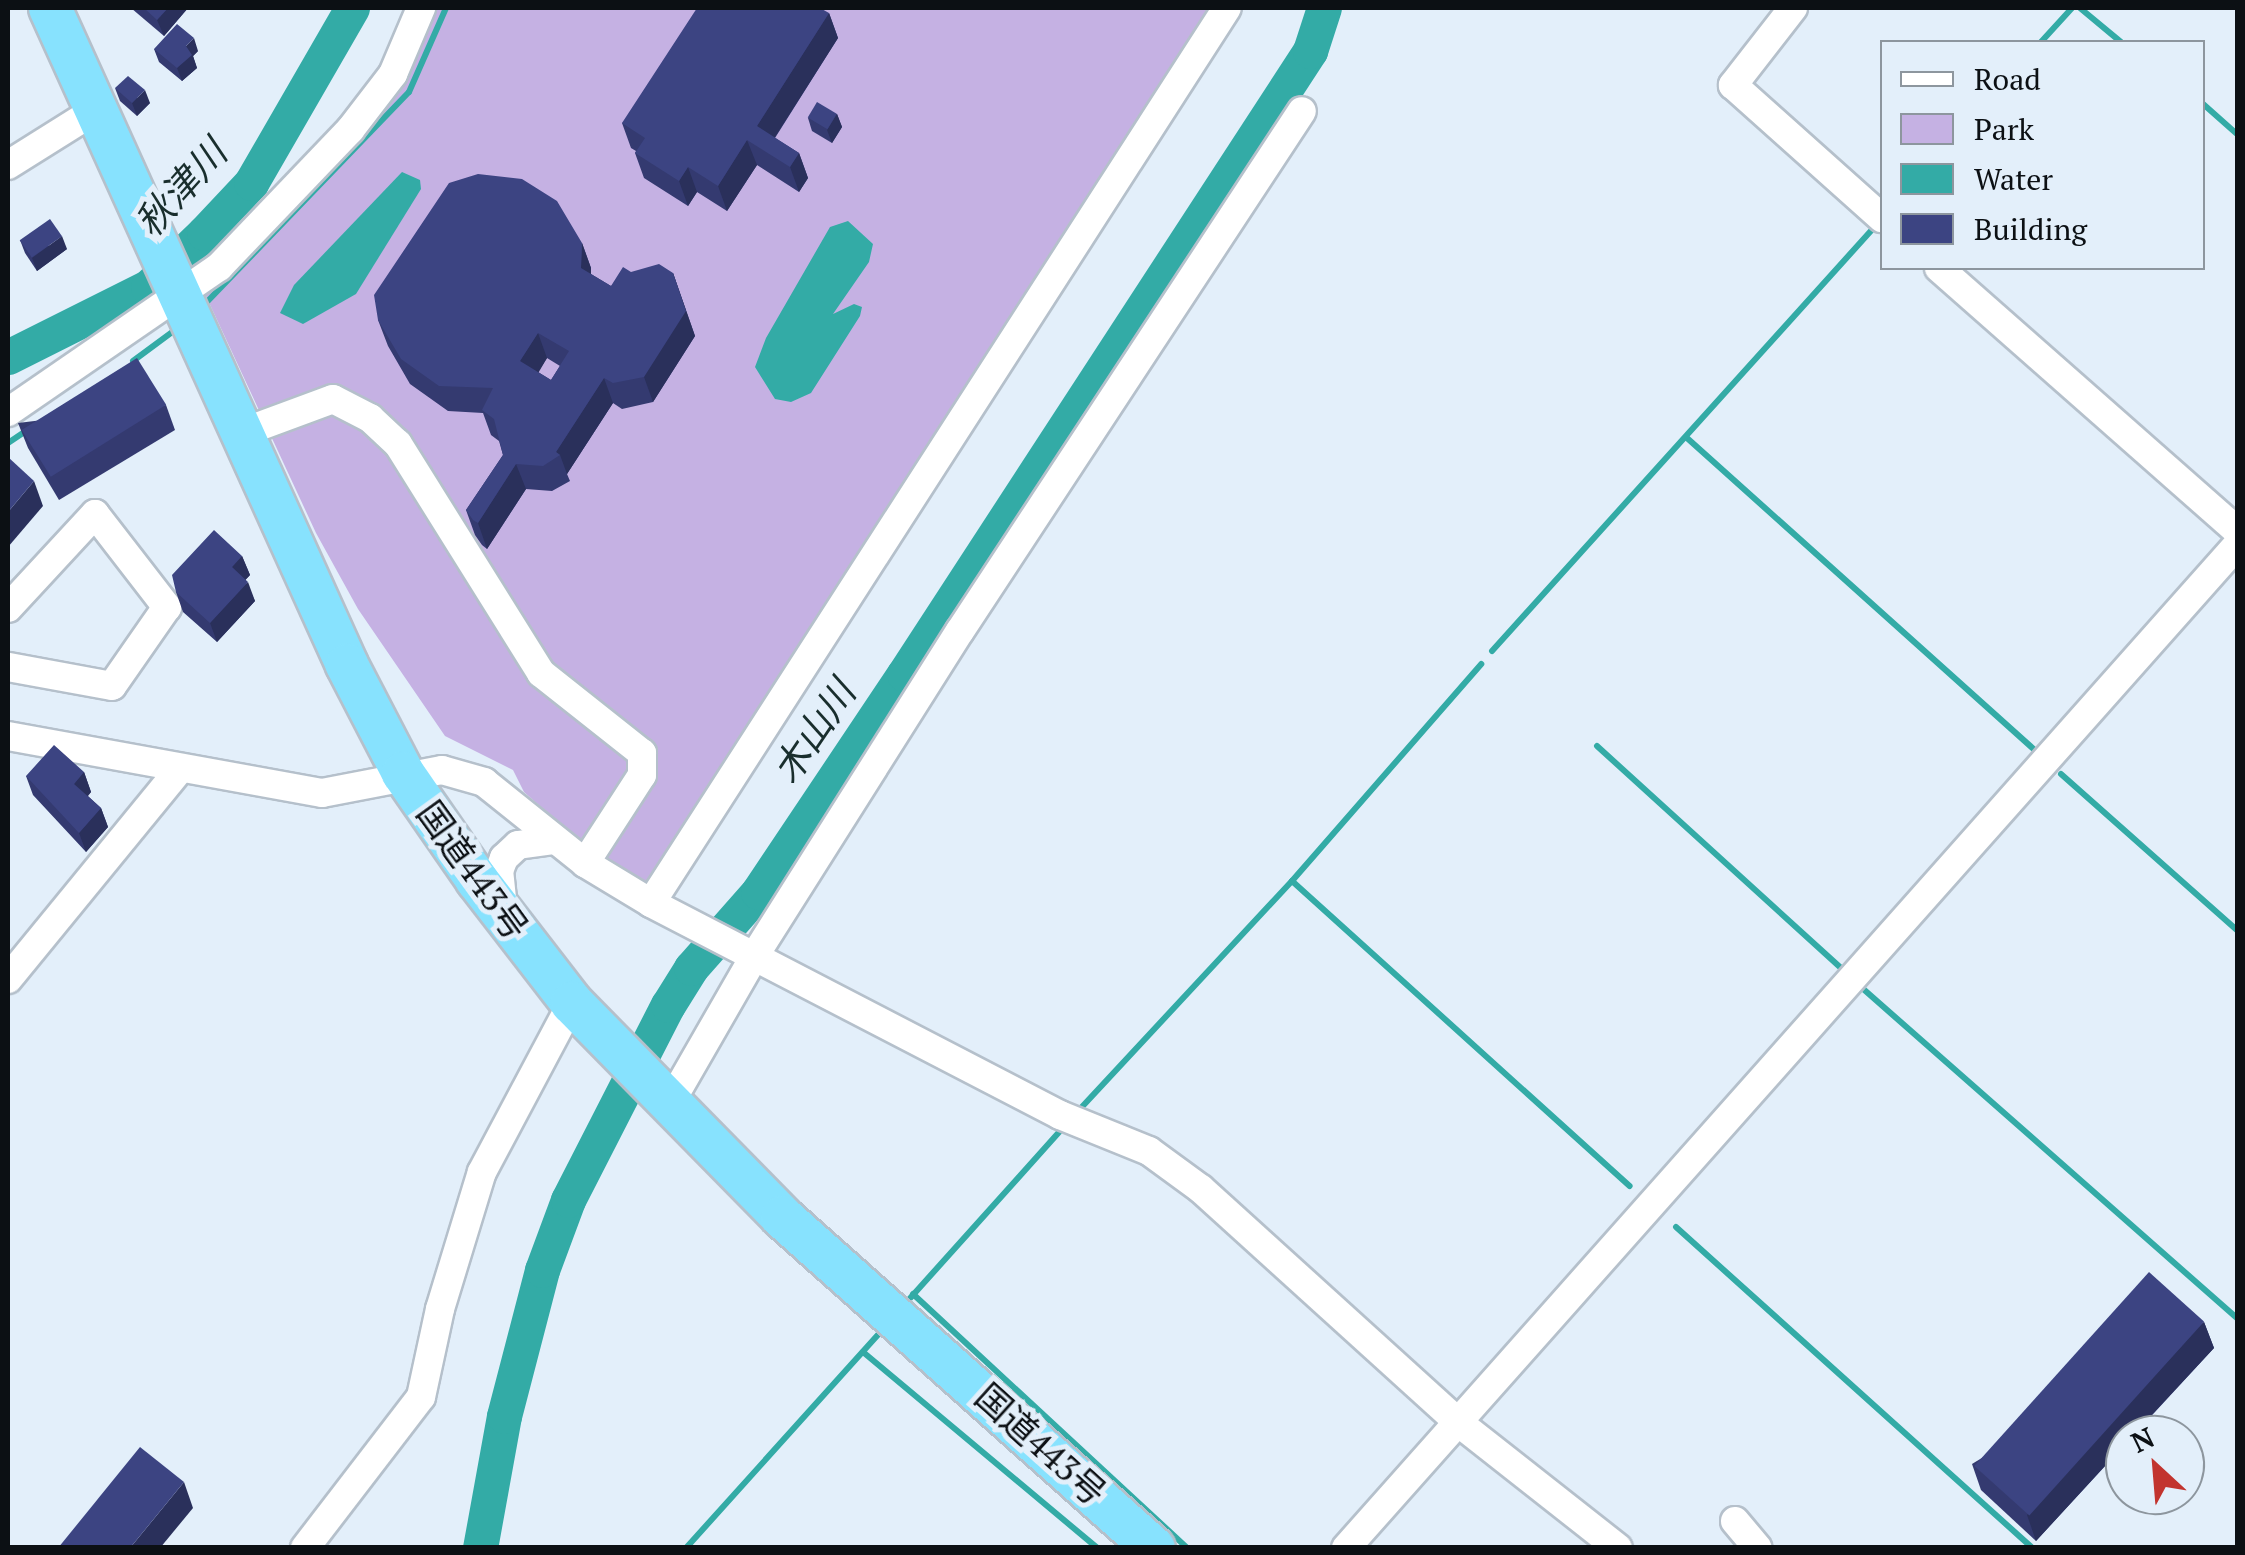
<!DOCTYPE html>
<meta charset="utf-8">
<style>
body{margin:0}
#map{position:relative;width:2245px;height:1555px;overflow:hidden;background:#e3effa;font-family:"PT Serif","Noto Sans JP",serif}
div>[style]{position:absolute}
.green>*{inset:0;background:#c5b1e3}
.water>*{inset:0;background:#33aba6}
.stream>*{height:6px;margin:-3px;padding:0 3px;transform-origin:3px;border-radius:3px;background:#33aba6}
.river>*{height:35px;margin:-17.5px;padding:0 17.5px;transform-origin:17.5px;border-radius:17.5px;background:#33aba6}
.roads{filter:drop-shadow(2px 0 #b5c0cb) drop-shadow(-2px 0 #b5c0cb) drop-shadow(0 2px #b5c0cb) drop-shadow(0 -2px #b5c0cb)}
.minor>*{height:28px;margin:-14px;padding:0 14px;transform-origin:14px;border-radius:14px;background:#fff}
.highway>*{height:42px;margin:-21px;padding:0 21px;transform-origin:21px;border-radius:21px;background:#87e2fe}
.wall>*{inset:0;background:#343a70}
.shaded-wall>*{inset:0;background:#2a305b}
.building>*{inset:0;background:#3c4482;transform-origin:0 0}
span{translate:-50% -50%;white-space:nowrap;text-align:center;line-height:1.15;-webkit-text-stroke:10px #e3effa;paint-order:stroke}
.street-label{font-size:35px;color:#0c1014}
.water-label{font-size:38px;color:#192e2d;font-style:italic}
.frame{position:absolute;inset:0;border:10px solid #0c1014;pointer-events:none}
.legend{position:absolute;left:1880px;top:40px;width:325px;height:230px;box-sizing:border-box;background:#e3effa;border:2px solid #8d969e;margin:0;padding:12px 18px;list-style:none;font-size:30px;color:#0c1014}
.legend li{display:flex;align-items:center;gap:20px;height:50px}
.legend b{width:50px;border:2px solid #8d969e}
.north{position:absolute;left:2105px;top:1415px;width:100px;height:100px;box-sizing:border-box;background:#e3effa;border:2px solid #8d969e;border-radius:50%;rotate:334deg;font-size:28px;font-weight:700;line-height:40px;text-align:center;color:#0c1014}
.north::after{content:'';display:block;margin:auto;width:35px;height:45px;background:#c2342e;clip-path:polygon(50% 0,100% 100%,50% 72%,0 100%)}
</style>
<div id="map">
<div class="green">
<i style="clip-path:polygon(427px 8px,1211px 8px,650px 890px,575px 837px,524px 792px,513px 770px,445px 736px,358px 609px,316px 533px,205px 294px,300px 203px,388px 98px)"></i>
</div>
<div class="water">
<i style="clip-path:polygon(402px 172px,420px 180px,421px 189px,356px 294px,303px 324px,280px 313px,294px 285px)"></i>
<i style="clip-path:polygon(848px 221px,873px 244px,869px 262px,833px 314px,854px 304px,862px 307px,860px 316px,811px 393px,791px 402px,775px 399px,755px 367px,766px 338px,830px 227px)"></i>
</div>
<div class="stream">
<i style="left:2080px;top:8px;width:53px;rotate:39.7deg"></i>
<i style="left:2041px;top:42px;width:46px;rotate:-47.6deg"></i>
<i style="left:2202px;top:103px;width:48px;rotate:41.6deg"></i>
<i style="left:203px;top:306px;width:297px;rotate:-46.1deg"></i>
<i style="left:409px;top:92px;width:92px;rotate:-66.2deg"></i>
<i style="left:133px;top:361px;width:57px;rotate:-36.5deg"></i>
<i style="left:1687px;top:438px;width:473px;rotate:41.9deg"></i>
<i style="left:8px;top:443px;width:22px;rotate:-34deg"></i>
<i style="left:1492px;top:651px;width:576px;rotate:-47.95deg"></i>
<i style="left:1597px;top:746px;width:331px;rotate:42.3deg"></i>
<i style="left:2061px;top:774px;width:237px;rotate:41.6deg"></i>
<i style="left:1292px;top:881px;width:455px;rotate:42.1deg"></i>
<i style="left:1861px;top:987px;width:502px;rotate:41.37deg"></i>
<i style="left:1080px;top:1109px;width:311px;rotate:-47.1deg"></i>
<i style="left:1292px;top:881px;width:288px;rotate:-48.9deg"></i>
<i style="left:1676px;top:1227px;width:480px;rotate:42deg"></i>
<i style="left:913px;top:1294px;width:374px;rotate:42.8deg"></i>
<i style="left:904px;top:1305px;width:232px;rotate:-48.1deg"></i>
<i style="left:863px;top:1352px;width:305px;rotate:39.9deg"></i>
<i style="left:686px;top:1548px;width:295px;rotate:-48deg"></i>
</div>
<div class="river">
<i style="left:8px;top:357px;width:157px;rotate:-26.6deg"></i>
<i style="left:148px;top:287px;width:78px;rotate:-44deg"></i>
<i style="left:204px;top:233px;width:69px;rotate:-46.8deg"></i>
<i style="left:251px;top:183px;width:202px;rotate:-60deg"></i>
<i style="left:480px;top:1548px;width:134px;rotate:-79.7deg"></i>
<i style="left:504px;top:1416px;width:151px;rotate:-75.4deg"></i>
<i style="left:542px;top:1270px;width:75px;rotate:-69.6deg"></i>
<i style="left:568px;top:1200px;width:219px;rotate:-62.9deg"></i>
<i style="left:668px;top:1005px;width:44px;rotate:-58.1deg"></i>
<i style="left:691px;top:968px;width:101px;rotate:-48.6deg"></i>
<i style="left:758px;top:892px;width:262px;rotate:-56.2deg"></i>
<i style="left:904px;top:674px;width:744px;rotate:-56.91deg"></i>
<i style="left:1310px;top:51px;width:45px;rotate:-72deg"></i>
</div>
<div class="roads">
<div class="minor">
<i style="left:1793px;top:8px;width:98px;rotate:127.9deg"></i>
<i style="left:1733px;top:85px;width:200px;rotate:41.8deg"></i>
<i style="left:8px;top:165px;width:102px;rotate:-32.1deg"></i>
<i style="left:1939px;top:268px;width:399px;rotate:41.4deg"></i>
<i style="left:8px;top:412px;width:256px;rotate:-34.5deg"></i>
<i style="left:219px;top:267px;width:190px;rotate:-46.3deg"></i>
<i style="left:350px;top:130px;width:71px;rotate:-52.5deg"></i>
<i style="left:393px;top:74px;width:72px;rotate:-67deg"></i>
<i style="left:241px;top:433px;width:98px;rotate:-20.3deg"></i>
<i style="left:333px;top:399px;width:42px;rotate:27.2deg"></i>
<i style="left:370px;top:418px;width:38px;rotate:43deg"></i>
<i style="left:398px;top:444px;width:270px;rotate:58deg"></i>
<i style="left:541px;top:673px;width:129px;rotate:38.4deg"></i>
<i style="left:642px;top:753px;width:22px;rotate:90deg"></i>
<i style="left:642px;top:775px;width:105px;rotate:122.9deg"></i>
<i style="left:8px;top:608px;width:128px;rotate:-47.2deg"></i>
<i style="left:95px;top:514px;width:118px;rotate:52.3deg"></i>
<i style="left:167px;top:607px;width:96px;rotate:124.8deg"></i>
<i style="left:112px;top:686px;width:106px;rotate:-169.6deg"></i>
<i style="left:8px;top:736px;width:319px;rotate:10.3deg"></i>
<i style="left:322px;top:793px;width:122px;rotate:-10.9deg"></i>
<i style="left:442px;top:770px;width:44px;rotate:15.9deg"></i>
<i style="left:484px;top:782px;width:129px;rotate:38.7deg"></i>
<i style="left:585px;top:863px;width:77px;rotate:31.2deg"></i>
<i style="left:651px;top:903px;width:461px;rotate:27.4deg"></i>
<i style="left:1060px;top:1115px;width:96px;rotate:22deg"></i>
<i style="left:1149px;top:1151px;width:64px;rotate:36.2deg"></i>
<i style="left:1201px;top:1189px;width:348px;rotate:42.2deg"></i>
<i style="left:1459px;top:1423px;width:202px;rotate:38.2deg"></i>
<i style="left:651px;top:903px;width:1064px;rotate:-57.24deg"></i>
<i style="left:503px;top:908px;width:37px;rotate:-96deg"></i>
<i style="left:499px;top:871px;width:14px;rotate:-69deg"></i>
<i style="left:504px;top:858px;width:19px;rotate:-43deg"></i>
<i style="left:518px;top:845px;width:37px;rotate:-8deg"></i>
<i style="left:8px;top:979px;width:271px;rotate:-50.7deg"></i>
<i style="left:670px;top:1103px;width:171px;rotate:-60.1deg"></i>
<i style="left:755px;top:955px;width:383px;rotate:-57.7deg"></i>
<i style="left:960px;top:631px;width:622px;rotate:-56.67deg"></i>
<i style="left:1735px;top:1521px;width:35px;rotate:50deg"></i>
<i style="left:305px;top:1548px;width:190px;rotate:-52.5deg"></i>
<i style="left:421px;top:1397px;width:90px;rotate:-77.8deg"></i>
<i style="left:440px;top:1309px;width:143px;rotate:-73deg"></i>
<i style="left:482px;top:1172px;width:191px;rotate:-62deg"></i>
<i style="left:1346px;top:1548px;width:1343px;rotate:-48.38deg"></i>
</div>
<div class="highway">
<i style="left:50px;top:8px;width:721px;rotate:65.67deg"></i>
<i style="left:347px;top:665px;width:122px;rotate:62.6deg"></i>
<i style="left:403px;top:773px;width:130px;rotate:55.3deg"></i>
<i style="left:477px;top:880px;width:155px;rotate:52.3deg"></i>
<i style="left:572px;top:1003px;width:300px;rotate:45.5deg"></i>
<i style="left:782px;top:1217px;width:498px;rotate:41.7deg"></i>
</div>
</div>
<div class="wall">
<i style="clip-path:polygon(131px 8px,188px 8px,164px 36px)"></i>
<i style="clip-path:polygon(829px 13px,838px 38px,775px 138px,799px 153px,808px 178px,799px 192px,757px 165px,727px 211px,697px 192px,688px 206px,644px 178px,635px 153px,636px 151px,631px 148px,622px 123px)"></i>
<i style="clip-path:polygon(154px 49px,198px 51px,193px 56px,197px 68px,182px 81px,159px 62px)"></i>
<i style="clip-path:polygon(115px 88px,150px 103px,137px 116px,120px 101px)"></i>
<i style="clip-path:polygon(837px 114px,842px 127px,832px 143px,812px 131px,808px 118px)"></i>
<i style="clip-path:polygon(20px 240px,67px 249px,37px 271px,25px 253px)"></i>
<i style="clip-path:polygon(evenodd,582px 243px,591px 268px,591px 274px,611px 286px,631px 272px,673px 273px,695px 336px,653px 402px,622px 409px,613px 403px,567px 474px,570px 481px,552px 491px,526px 489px,487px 549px,482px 545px,475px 535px,466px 510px,503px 455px,499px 441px,491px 435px,483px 413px,448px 411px,410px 384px,388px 346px,378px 320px,582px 243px,547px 358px,560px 366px,551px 380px,538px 372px,547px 358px)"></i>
<i style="clip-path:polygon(166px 405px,175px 430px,59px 500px,28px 448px,18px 423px)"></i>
<i style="clip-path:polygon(242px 556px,250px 575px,245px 580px,255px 601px,217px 642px,183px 612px,176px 592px)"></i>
<i style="clip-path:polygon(84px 772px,91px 792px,88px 796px,101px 808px,108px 827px,86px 852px,33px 795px,26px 776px)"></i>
<i style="clip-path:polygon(2204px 1322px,2214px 1348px,2036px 1541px,1981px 1490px,1972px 1464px)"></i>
</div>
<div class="shaded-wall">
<i style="clip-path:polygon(168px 8px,188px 8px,164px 36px,157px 20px)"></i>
<i style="clip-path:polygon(829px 13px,838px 38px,766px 151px,757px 126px)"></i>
<i style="clip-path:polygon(194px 38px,198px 51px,193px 56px,197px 68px,182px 81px,177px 68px,186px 46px)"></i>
<i style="clip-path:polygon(145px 90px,150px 103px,137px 116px,132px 103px)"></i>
<i style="clip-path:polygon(837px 114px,842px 127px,832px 143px,827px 130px)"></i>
<i style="clip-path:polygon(747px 140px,757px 165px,727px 211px,718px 186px)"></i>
<i style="clip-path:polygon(799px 153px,808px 178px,799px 192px,790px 167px)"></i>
<i style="clip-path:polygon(688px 167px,697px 192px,688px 206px,679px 181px)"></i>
<i style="clip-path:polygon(62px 236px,67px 249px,37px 271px,32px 258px)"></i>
<i style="clip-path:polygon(582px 243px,591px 268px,591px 293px,581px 268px)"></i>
<i style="clip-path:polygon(673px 273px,695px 336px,653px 402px,644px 377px)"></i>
<i style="clip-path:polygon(538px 333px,547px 358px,530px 387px,520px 361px)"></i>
<i style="clip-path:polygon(604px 378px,613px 403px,567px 474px,560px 455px,556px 452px)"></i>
<i style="clip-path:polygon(516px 464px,526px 489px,487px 549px,478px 523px)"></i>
<i style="clip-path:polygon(34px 481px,43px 506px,8px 547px,8px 512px)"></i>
<i style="clip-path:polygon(242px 556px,250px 575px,239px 587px,232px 567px)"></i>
<i style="clip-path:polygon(248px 582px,255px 601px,217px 642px,210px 623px)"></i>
<i style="clip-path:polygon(84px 772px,91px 792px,81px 803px,74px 784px)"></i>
<i style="clip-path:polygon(101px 808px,108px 827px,86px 852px,79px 833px)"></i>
<i style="clip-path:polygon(2204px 1322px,2214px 1348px,2133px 1435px,2125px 1435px,2125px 1444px,2036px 1541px,2027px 1515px)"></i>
<i style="clip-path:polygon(184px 1482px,193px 1508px,160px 1548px,130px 1548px)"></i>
</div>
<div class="building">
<i style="clip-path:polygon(144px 8px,168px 8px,157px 20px)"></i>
<i style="clip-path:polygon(697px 8px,820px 8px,829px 13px,757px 126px,799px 153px,790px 167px,747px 140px,718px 186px,688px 167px,679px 181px,635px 153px,645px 138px,622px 123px)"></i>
<i style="clip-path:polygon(177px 24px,194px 38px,186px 46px,192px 55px,177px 68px,154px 49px)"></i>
<i style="clip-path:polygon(128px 76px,145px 90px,132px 103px,115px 88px)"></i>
<i style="left:817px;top:102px;width:23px;height:18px;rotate:31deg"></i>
<i style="clip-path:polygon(evenodd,478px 174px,522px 179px,557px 201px,582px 243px,581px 268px,611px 286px,623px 267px,631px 272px,659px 264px,673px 273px,686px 311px,644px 377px,613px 383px,604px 378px,556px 452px,560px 455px,543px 466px,516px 464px,478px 523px,473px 520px,466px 510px,503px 455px,494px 419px,482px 410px,493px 388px,439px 386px,401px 359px,378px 320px,374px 295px,449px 183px,478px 174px,538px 333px,569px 351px,551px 380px,520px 361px,538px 333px)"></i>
<i style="left:50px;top:219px;width:21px;height:37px;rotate:55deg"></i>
<i style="left:137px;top:358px;width:55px;height:136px;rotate:58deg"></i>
<i style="clip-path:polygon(8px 457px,34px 481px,8px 512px)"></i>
<i style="clip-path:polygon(214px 530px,242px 556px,232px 567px,248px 582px,210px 623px,176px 592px,172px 575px)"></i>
<i style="clip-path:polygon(54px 745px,84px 772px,74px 784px,101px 808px,79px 833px,26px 776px)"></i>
<i style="left:2149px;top:1272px;width:74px;height:261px;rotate:42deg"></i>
<i style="clip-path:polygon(140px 1447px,184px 1482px,130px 1548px,58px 1548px)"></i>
</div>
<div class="street-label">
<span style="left:473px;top:870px;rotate:54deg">国道443号</span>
<span style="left:1041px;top:1444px;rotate:42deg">国道443号</span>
</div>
<div class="water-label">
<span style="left:181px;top:188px;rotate:-48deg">秋津川</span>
<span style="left:814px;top:732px;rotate:-56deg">木山川</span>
</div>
<div class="frame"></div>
<ul class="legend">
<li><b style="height:12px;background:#fff"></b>Road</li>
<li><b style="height:28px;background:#c5b1e3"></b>Park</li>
<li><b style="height:28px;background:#33aba6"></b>Water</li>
<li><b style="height:28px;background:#3c4482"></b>Building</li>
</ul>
<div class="north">N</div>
</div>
